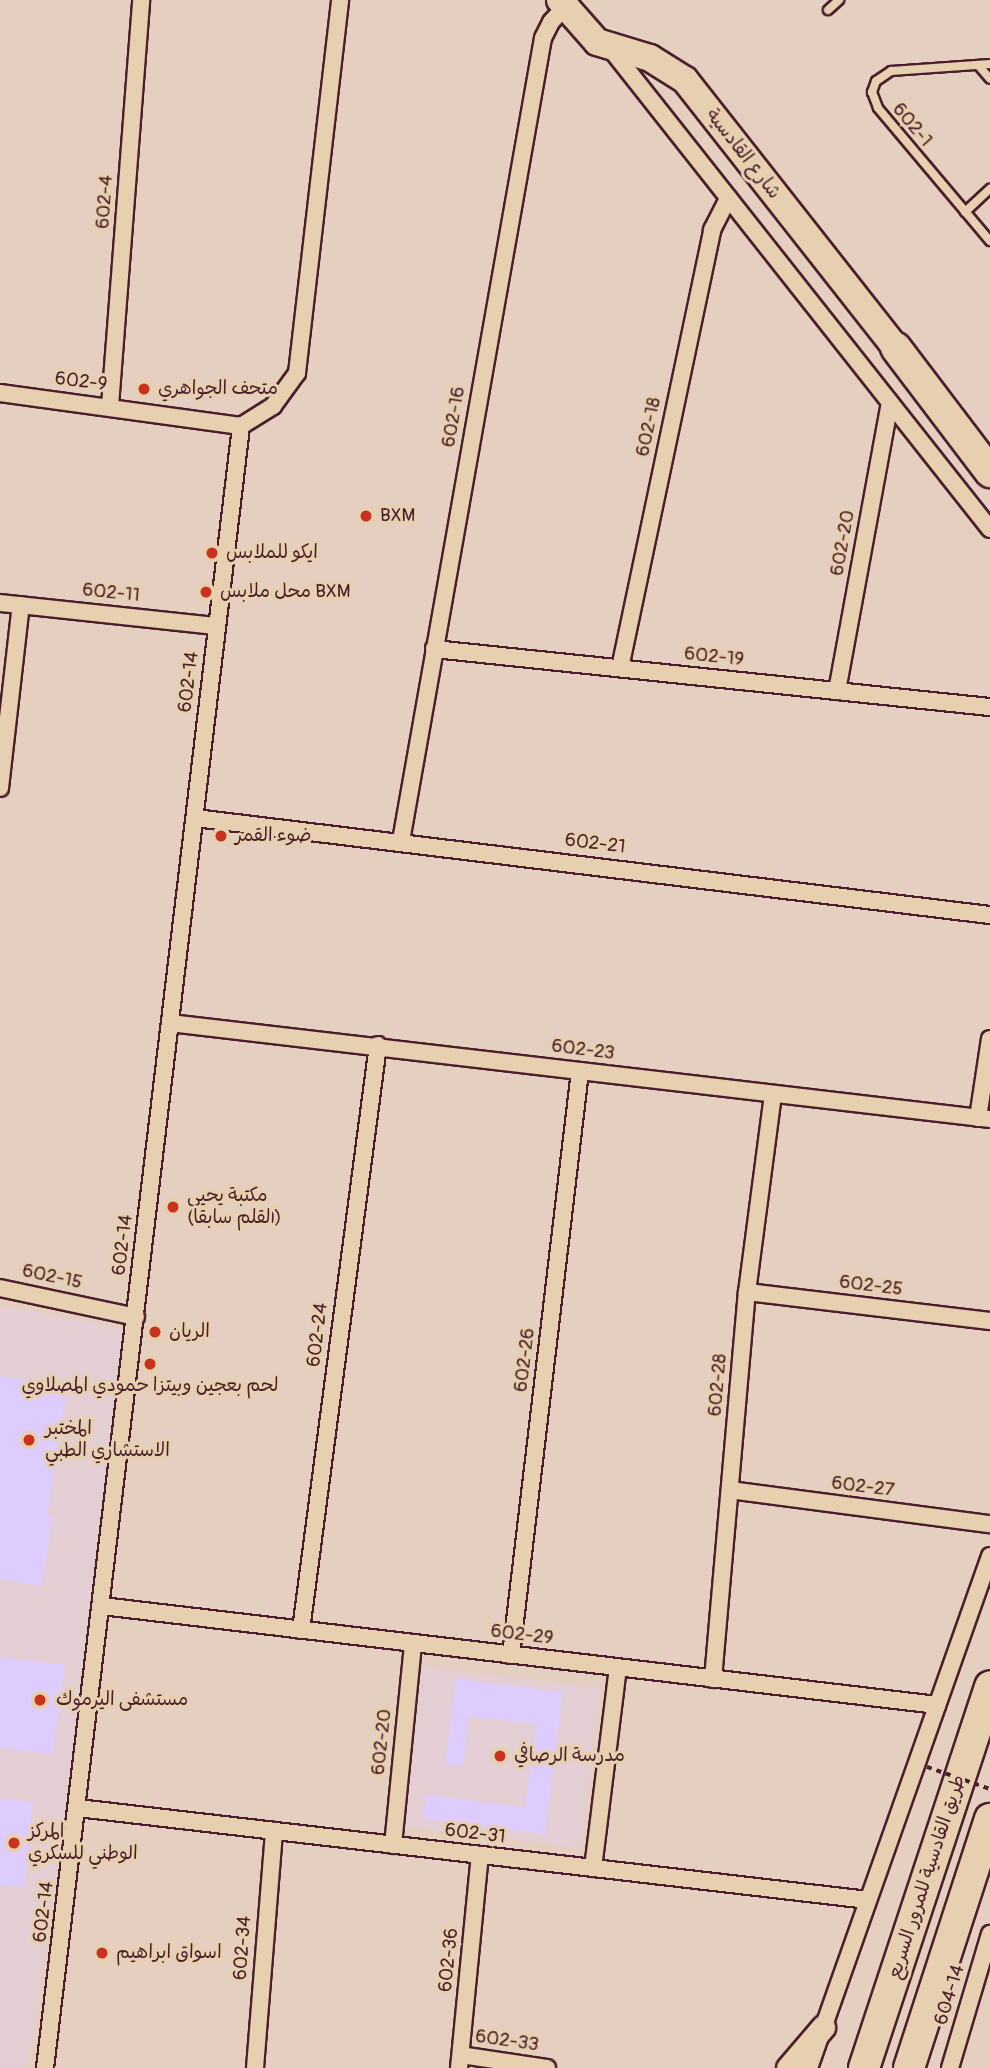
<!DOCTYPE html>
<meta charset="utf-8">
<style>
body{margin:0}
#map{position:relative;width:990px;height:2068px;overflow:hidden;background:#e4cfc0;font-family:Pangolin,"Playpen Sans Arabic",sans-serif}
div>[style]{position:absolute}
.built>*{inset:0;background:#e2ced3;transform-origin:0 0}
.building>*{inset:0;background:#deccfe}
.roads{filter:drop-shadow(2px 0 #4a1f2b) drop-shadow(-2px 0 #4a1f2b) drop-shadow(0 2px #4a1f2b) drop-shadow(0 -2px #4a1f2b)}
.lane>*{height:8px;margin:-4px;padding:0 4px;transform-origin:4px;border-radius:4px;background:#e6d0b0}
.street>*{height:16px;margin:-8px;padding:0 8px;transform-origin:8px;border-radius:8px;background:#e6d0b0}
.secondary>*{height:23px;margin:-11.5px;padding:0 11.5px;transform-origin:11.5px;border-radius:11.5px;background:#e6d0b0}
.primary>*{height:26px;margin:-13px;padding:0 13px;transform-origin:13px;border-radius:13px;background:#e6d0b0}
.highway>*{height:30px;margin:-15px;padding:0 15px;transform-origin:15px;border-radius:15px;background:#e6d0b0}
.path-bridge>*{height:3.5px;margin-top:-1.75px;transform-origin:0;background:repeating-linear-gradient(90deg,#4a1f2b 0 5px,transparent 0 10px)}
.dots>*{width:19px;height:19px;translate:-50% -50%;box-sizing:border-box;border:4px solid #e6d0b0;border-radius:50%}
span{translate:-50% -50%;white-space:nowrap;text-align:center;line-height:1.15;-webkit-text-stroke:6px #e6d0b0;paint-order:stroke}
.street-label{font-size:19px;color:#4a1f2b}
.poi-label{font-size:19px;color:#4a1f2b}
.left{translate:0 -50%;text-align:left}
</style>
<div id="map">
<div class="built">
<i style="clip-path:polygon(0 1305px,134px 1331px,28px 2068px,0 2068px)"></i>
<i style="left:419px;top:1666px;width:182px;height:161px;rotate:7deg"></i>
</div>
<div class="building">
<i style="clip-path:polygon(0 1376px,67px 1386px,47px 1515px,53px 1516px,42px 1586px,0 1579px)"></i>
<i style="clip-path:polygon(0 1657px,65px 1665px,53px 1754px,0 1748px)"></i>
<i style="clip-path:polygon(456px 1679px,563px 1692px,545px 1834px,423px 1819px,426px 1795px,525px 1807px,536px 1724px,469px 1716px,463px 1766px,445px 1764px)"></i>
<i style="clip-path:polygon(0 1799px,33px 1802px,24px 1887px,0 1885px)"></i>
</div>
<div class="roads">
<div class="lane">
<i style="left:828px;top:10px;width:15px;rotate:-42deg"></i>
<i style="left:990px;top:64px;width:99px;rotate:176deg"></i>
<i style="left:891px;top:71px;width:18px;rotate:146deg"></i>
<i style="left:876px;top:81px;width:12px;rotate:110deg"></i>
<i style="left:872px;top:92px;width:17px;rotate:69deg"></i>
<i style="left:878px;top:108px;width:174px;rotate:49.9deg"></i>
<i style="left:978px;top:65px;width:18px;rotate:49deg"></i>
<i style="left:965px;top:212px;width:34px;rotate:-43deg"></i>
</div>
<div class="street">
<i style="left:610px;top:48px;width:613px;rotate:51.69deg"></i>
<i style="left:0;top:393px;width:243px;rotate:7.8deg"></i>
<i style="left:110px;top:406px;width:407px;rotate:-85.6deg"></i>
<i style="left:241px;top:426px;width:38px;rotate:-32deg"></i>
<i style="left:273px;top:406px;width:41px;rotate:-54deg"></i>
<i style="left:297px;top:373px;width:375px;rotate:-83.4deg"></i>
<i style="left:0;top:603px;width:218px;rotate:6.1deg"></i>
<i style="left:434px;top:649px;width:559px;rotate:5.96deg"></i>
<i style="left:620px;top:668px;width:448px;rotate:-78.1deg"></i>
<i style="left:712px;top:230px;width:36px;rotate:-63deg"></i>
<i style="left:837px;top:691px;width:293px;rotate:-79.6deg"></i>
<i style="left:0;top:788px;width:184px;rotate:-83.5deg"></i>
<i style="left:195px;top:818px;width:801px;rotate:6.96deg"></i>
<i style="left:401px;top:841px;width:815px;rotate:-79.97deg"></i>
<i style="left:543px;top:38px;width:18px;rotate:-63deg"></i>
<i style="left:551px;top:22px;width:21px;rotate:-47deg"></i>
<i style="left:170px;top:1023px;width:826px;rotate:6.68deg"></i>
<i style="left:978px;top:1118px;width:80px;rotate:-81.4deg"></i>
<i style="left:0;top:1288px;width:139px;rotate:12deg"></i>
<i style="left:747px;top:1292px;width:245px;rotate:6.8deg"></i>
<i style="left:730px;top:1490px;width:262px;rotate:7.5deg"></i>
<i style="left:102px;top:1606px;width:841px;rotate:6.76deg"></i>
<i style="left:301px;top:1630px;width:590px;rotate:-82.5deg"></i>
<i style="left:511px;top:1655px;width:588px;rotate:-83.26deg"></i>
<i style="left:713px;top:1679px;width:388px;rotate:-85deg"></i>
<i style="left:747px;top:1292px;width:199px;rotate:-82.5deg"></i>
<i style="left:78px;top:1808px;width:795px;rotate:6.64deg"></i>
<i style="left:393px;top:1845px;width:203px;rotate:-84.3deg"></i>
<i style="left:593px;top:1868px;width:202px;rotate:-82.9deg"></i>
<i style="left:461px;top:2055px;width:87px;rotate:8.6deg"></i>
<i style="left:45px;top:2068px;width:1654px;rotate:-83.19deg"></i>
<i style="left:255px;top:2068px;width:238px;rotate:-85.4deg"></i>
<i style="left:459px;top:2068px;width:214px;rotate:-84.4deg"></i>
<i style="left:809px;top:2068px;width:543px;rotate:-70.53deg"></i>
<i style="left:950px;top:2068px;width:140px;rotate:-73.4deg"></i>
</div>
<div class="secondary">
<i style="left:788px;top:2068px;width:54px;rotate:-49.5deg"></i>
</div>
<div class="primary">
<i style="left:560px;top:0;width:56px;rotate:48.6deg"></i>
<i style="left:597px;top:42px;width:55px;rotate:16.8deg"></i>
<i style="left:650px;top:58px;width:41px;rotate:32.2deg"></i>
<i style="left:685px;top:80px;width:341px;rotate:51.8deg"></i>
</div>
<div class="highway">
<i style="left:896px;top:348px;width:156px;rotate:52.8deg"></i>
<i style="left:864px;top:2068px;width:402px;rotate:-71.7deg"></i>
<i style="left:909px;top:2068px;width:262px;rotate:-72deg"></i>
</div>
</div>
<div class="path-bridge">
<i style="left:927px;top:1767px;width:67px;rotate:19.2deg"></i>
</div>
<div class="dots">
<i style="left:144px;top:389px;background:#c8321e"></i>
<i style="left:366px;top:516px;background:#c8321e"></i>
<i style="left:212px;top:553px;background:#c8321e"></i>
<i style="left:206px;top:592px;background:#c8321e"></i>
<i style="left:221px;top:836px;background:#c8321e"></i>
<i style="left:173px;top:1207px;background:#c8321e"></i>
<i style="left:155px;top:1332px;background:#c8321e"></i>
<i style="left:150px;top:1364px;background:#c8321e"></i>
<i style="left:29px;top:1440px;background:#c8321e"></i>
<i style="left:40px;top:1700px;background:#c8321e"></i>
<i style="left:500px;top:1756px;background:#c8321e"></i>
<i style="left:14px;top:1843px;background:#c8321e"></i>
<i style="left:102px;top:1953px;background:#c8321e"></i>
</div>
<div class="street-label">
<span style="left:912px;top:125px;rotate:50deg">602-1</span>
<span style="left:743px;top:154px;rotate:52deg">شارع القادسية</span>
<span style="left:105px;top:202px;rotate:-86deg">602-4</span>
<span style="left:81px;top:382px;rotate:7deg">602-9</span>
<span style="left:454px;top:417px;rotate:-80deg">602-16</span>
<span style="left:649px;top:427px;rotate:-78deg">602-18</span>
<span style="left:843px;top:543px;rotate:-80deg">602-20</span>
<span style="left:111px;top:593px;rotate:6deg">602-11</span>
<span style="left:714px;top:657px;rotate:6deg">602-19</span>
<span style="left:189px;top:682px;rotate:-83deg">602-14</span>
<span style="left:595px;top:844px;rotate:7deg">602-21</span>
<span style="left:583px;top:1050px;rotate:7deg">602-23</span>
<span style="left:123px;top:1245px;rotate:-83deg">602-14</span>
<span style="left:52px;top:1277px;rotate:12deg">602-15</span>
<span style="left:871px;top:1286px;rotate:7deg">602-25</span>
<span style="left:318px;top:1335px;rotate:-83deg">602-24</span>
<span style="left:525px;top:1360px;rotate:-83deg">602-26</span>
<span style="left:718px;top:1385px;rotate:-85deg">602-28</span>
<span style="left:863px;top:1487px;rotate:7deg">602-27</span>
<span style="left:522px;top:1635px;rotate:7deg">602-29</span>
<span style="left:382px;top:1742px;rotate:-84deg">602-20</span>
<span style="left:475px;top:1834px;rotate:7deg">602-31</span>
<span style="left:927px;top:1877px;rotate:-72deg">طريق القادسية للمرور السريع</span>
<span style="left:44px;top:1912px;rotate:-83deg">602-14</span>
<span style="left:243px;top:1948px;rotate:-86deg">602-34</span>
<span style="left:449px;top:1960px;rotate:-84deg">602-36</span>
<span style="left:950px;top:1995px;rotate:-73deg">604-14</span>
<span style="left:507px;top:2041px;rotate:8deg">602-33</span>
</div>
<div class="poi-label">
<span class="left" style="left:158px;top:389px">متحف الجواهري</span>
<span class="left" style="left:380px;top:516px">BXM</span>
<span class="left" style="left:226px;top:553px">ايكو للملابس</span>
<span class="left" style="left:220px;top:592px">محل ملابس BXM</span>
<span class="left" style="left:235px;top:836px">ضوء القمر</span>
<span class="left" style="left:187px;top:1207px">مكتبة يحيى<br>(القلم سابقا)</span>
<span class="left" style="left:169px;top:1332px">الريان</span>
<span style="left:150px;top:1386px">لحم بعجين وبيتزا حمودي المصلاوي</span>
<span class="left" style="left:45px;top:1440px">المختبر<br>الاستشاري الطبي</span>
<span class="left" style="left:56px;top:1700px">مستشفى اليرموك</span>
<span class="left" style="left:514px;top:1756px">مدرسة الرصافي</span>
<span class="left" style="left:28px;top:1843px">المركز<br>الوطني للسكري</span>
<span class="left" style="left:116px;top:1953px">اسواق ابراهيم</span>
</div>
</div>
